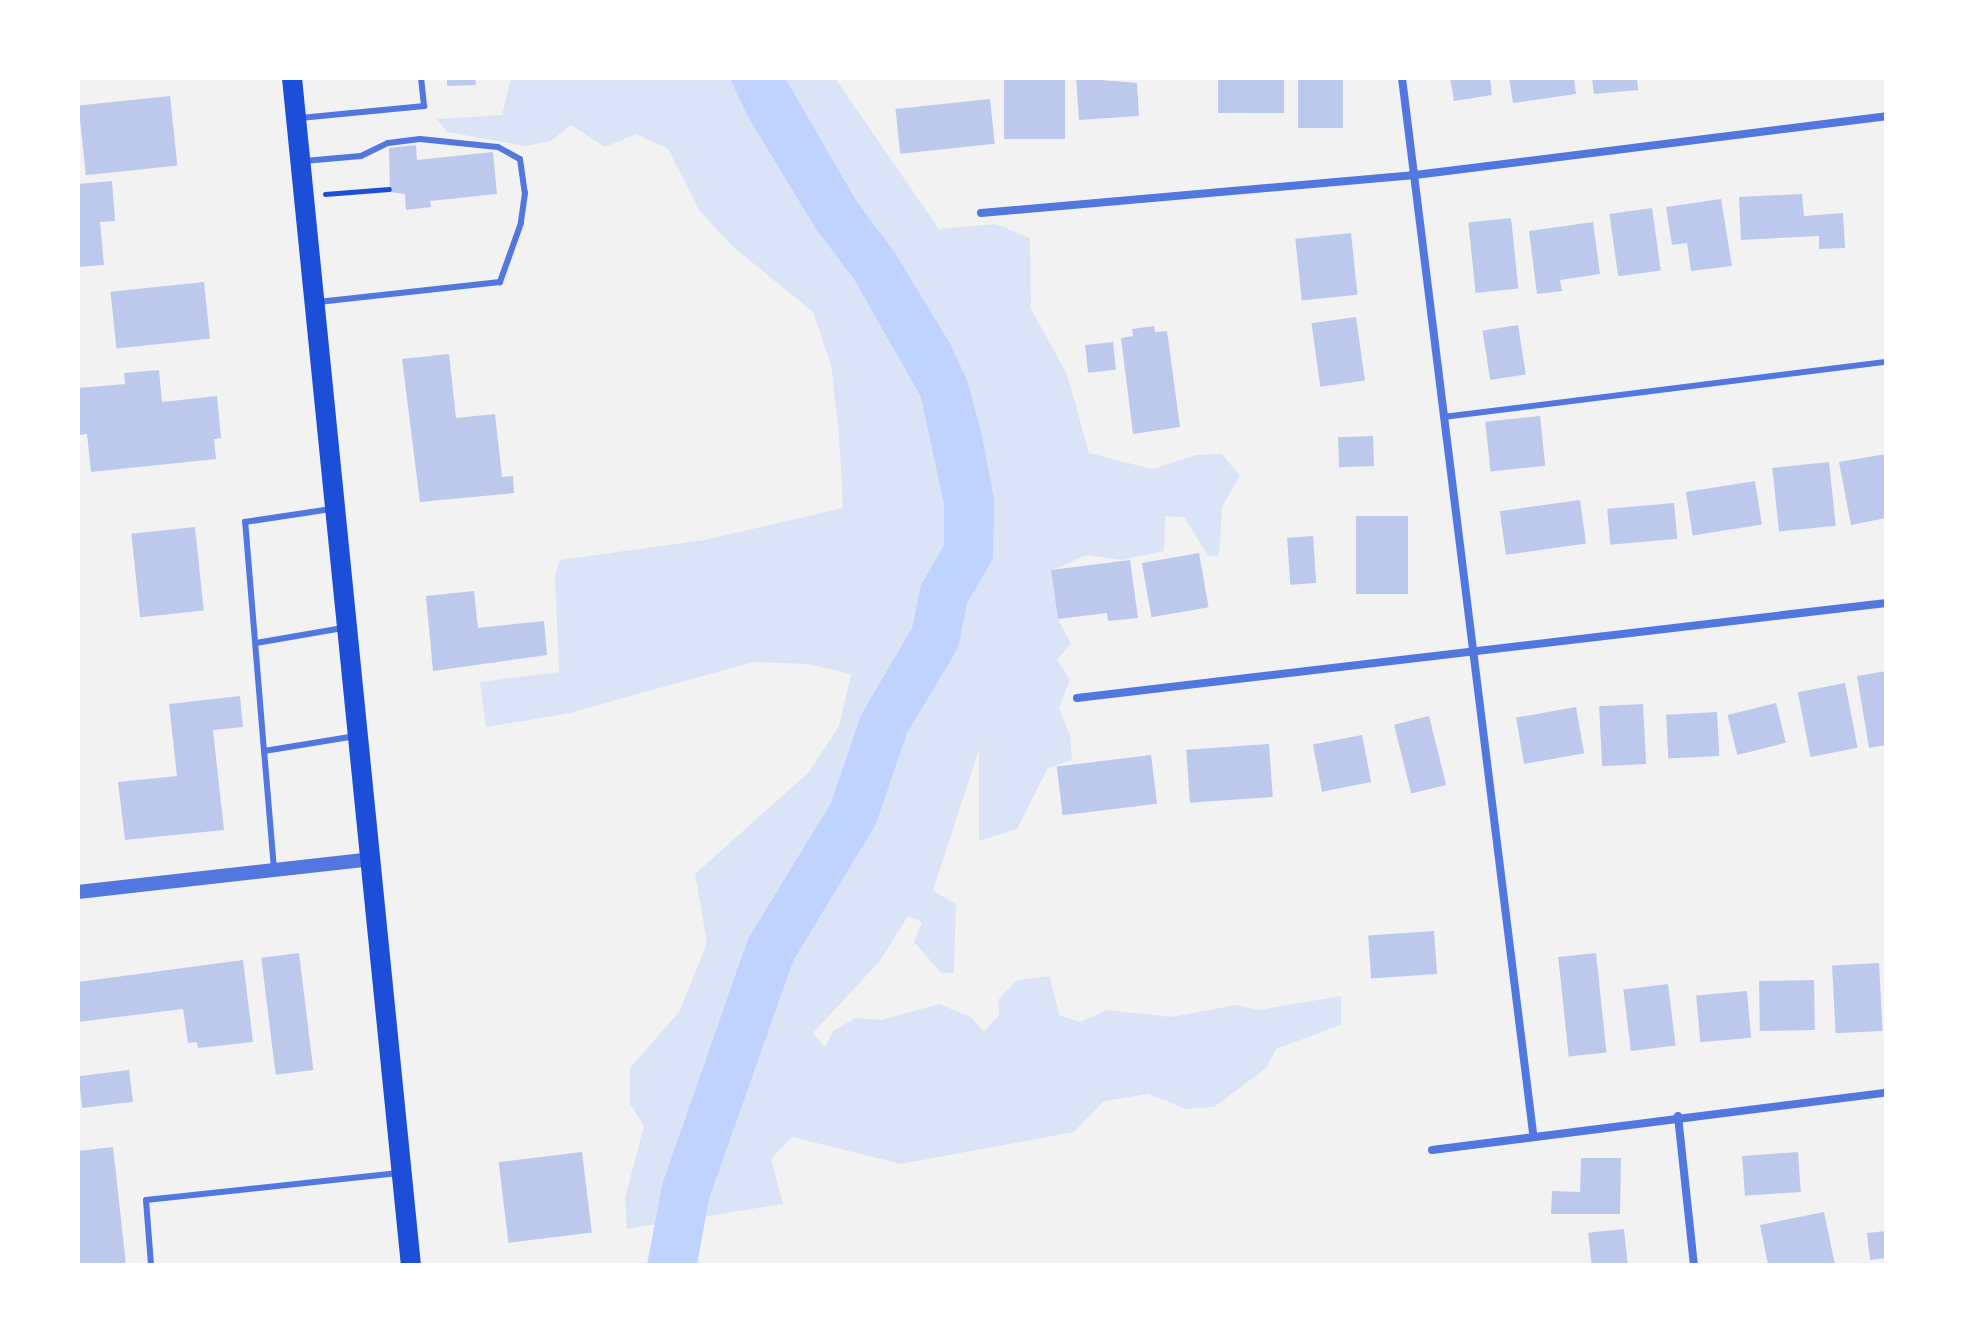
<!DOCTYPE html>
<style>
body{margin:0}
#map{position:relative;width:1964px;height:1343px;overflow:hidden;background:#f2f2f2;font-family:"Source Sans 3",sans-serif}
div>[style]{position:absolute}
.green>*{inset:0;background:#dbe4f7}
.water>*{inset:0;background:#bfd3fe}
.building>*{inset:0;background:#bdc9ec;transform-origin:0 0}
.path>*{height:5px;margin:-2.5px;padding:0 2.5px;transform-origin:2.5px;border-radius:2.5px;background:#1d4ed8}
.service>*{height:6px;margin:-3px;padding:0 3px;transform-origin:3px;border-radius:3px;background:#5277de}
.minor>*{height:8px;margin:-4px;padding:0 4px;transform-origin:4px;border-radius:4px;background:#5277de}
.tertiary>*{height:14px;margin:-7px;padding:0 7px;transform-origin:7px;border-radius:7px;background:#5277de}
.primary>*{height:20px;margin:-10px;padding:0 10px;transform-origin:10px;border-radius:10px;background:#1d4ed8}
span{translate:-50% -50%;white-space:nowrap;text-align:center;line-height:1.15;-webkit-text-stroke:7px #fff;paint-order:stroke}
.frame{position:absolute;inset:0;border:80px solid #fff;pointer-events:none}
</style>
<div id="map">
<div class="green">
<i style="clip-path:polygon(511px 78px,835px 78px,939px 229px,996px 224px,1030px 238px,1031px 309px,1067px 374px,1089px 453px,1152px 469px,1196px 455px,1222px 454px,1240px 476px,1222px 507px,1219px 555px,1209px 557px,1184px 517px,1165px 516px,1164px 551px,1121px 560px,1087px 555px,1052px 570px,1058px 619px,1071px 644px,1057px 659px,1070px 680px,1059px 708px,1070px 735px,1072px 760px,1048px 768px,1017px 829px,979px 841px,979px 749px,933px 891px,956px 904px,954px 973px,941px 973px,914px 942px,922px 922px,908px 916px,879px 962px,813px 1033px,825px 1047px,833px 1031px,855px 1018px,881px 1020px,939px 1004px,971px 1017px,984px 1032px,999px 1015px,998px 1000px,1017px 980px,1050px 976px,1059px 1015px,1080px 1022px,1107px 1010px,1171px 1017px,1236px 1005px,1259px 1010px,1341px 996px,1341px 1025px,1276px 1049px,1266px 1068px,1214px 1107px,1186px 1109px,1148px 1094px,1104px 1101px,1074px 1132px,901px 1164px,792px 1137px,771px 1159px,783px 1204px,627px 1229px,625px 1198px,644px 1126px,630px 1104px,630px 1068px,679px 1012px,707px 943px,695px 874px,809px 772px,839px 726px,851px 674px,807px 664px,753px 662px,566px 714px,486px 727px,480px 682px,559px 672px,555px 575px,560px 560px,704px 540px,843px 508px,839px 434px,831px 365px,813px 312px,732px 246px,699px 210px,668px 149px,636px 134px,605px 147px,571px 125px,551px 141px,526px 146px,447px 132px,437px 119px,502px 115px)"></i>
</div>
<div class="water">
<i style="clip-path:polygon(730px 78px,785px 78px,857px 202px,895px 253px,949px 342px,967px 380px,982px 435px,994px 500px,993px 559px,967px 603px,958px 648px,907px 733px,876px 824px,793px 961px,709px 1199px,697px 1265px,647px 1265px,662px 1185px,748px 939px,831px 803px,861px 715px,912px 628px,921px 585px,944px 545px,944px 505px,921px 397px,854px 279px,816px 229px,747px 115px)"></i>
</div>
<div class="building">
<i style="clip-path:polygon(447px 78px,475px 78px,476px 85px,447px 86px)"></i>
<i style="left:1004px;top:78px;width:61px;height:61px"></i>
<i style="clip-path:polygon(1076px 78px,1137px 83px,1139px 116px,1079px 120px)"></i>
<i style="left:1218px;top:78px;width:66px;height:35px"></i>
<i style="left:1298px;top:78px;width:45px;height:50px"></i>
<i style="clip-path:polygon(1450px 78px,1490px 78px,1492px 95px,1454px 101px)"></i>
<i style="clip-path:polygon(1509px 78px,1574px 78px,1576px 94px,1513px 103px)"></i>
<i style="clip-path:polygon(1592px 78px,1637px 78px,1638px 90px,1594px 94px)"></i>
<i style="left:170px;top:96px;width:70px;height:92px;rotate:84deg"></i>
<i style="left:990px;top:99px;width:45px;height:95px;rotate:84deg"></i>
<i style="clip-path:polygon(416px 145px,417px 160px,493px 152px,497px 194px,430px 201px,431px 207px,406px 210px,405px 194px,390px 192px,389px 148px)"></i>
<i style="clip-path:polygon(112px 181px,115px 221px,100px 222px,104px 265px,78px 267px,78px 184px)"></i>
<i style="clip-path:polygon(1802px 194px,1804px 216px,1843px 213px,1845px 248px,1819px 249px,1819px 236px,1741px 240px,1739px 197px)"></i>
<i style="clip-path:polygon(1721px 199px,1732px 266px,1691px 271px,1687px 243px,1672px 245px,1666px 207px)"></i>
<i style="left:1652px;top:208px;width:63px;height:43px;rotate:82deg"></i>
<i style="left:1511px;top:218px;width:71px;height:43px;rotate:84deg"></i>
<i style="clip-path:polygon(1593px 222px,1600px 274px,1560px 280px,1562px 291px,1537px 294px,1529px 231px)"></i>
<i style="left:1351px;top:233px;width:62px;height:56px;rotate:84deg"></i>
<i style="left:204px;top:282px;width:57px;height:94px;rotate:84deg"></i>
<i style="left:1356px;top:317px;width:64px;height:45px;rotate:82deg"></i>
<i style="left:1518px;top:325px;width:50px;height:36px;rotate:81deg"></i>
<i style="clip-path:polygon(1154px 326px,1155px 332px,1167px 331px,1180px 427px,1133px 434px,1121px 338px,1133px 336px,1132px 329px)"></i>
<i style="left:1113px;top:342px;width:28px;height:28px;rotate:84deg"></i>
<i style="clip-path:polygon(449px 354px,456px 418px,495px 414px,502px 477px,513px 476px,514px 493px,420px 502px,402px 359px)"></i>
<i style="clip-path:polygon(159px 370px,162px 402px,217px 396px,221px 438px,214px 439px,216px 459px,91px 472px,87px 434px,80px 435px,78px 388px,125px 384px,124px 373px)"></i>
<i style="left:1540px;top:416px;width:50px;height:55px;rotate:84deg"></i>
<i style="left:1373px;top:436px;width:30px;height:35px;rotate:88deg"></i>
<i style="clip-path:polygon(1886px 454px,1886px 518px,1851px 525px,1839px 462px)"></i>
<i style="left:1829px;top:462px;width:64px;height:57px;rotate:84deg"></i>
<i style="left:1755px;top:481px;width:44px;height:70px;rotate:81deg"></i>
<i style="left:1580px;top:500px;width:44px;height:81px;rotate:82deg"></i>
<i style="left:1674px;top:503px;width:36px;height:67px;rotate:85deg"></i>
<i style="left:1356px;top:516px;width:52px;height:78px"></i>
<i style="left:195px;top:527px;width:84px;height:64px;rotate:84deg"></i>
<i style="left:1313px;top:536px;width:47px;height:26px;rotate:86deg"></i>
<i style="left:1199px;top:553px;width:55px;height:58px;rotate:80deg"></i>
<i style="clip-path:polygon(1130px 560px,1138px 618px,1108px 621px,1107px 613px,1058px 619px,1051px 570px)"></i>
<i style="clip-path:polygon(474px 591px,478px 628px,544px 621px,547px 655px,433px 671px,426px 596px)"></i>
<i style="clip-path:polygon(1886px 671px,1886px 745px,1869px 748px,1857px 676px)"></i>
<i style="left:1845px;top:683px;width:66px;height:48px;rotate:79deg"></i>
<i style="clip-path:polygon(240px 696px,243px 727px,213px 730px,224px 830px,125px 840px,118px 782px,177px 776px,169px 704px)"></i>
<i style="left:1776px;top:703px;width:41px;height:50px;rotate:76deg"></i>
<i style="left:1643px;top:704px;width:60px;height:44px;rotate:87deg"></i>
<i style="left:1576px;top:707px;width:47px;height:61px;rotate:80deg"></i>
<i style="left:1717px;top:712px;width:44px;height:51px;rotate:87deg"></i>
<i style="left:1429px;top:716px;width:71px;height:36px;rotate:76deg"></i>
<i style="left:1362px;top:735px;width:48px;height:50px;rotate:79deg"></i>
<i style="left:1269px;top:744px;width:53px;height:83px;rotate:86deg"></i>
<i style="left:1151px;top:755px;width:49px;height:95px;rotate:83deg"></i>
<i style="left:1434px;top:931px;width:43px;height:66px;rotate:86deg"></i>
<i style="left:299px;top:953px;width:118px;height:38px;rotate:83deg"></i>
<i style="left:1596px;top:953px;width:100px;height:38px;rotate:84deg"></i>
<i style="clip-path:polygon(243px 960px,253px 1042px,198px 1048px,197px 1042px,188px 1043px,183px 1009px,78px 1022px,78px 982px)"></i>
<i style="left:1879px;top:963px;width:68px;height:47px;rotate:87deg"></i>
<i style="left:1814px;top:980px;width:50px;height:55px;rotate:89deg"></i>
<i style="left:1668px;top:984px;width:62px;height:45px;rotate:83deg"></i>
<i style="left:1747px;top:991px;width:47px;height:51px;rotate:85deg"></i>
<i style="left:129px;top:1070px;width:32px;height:51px;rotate:83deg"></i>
<i style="clip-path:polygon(113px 1147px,126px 1265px,78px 1265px,78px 1151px)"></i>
<i style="left:582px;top:1152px;width:81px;height:84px;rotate:83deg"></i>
<i style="left:1798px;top:1152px;width:40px;height:56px;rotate:86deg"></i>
<i style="clip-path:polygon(1581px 1158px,1621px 1158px,1620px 1214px,1551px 1214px,1552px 1191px,1580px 1192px)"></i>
<i style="clip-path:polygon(1824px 1212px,1835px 1265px,1768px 1265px,1760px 1225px)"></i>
<i style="left:1624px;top:1229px;width:36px;height:36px;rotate:84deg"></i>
<i style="clip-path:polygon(1886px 1231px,1886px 1258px,1870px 1260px,1867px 1233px)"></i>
</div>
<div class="path">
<i style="left:325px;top:194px;width:64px;rotate:-4.5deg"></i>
</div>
<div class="service">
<i style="left:300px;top:118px;width:125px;rotate:-5.5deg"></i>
<i style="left:424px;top:106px;width:28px;rotate:-96deg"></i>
<i style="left:304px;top:161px;width:57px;rotate:-5deg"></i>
<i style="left:361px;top:156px;width:30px;rotate:-26deg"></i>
<i style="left:388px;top:143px;width:32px;rotate:-7deg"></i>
<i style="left:420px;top:139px;width:78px;rotate:5.9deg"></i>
<i style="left:498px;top:147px;width:25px;rotate:29deg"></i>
<i style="left:520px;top:159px;width:34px;rotate:82deg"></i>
<i style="left:525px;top:193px;width:30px;rotate:98deg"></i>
<i style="left:521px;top:223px;width:63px;rotate:109.6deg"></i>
<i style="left:500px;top:282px;width:183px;rotate:173.7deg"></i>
<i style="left:1443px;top:417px;width:446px;rotate:-7.1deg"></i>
<i style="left:256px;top:643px;width:88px;rotate:-9.8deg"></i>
<i style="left:264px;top:751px;width:230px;rotate:-94.7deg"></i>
<i style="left:245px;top:522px;width:87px;rotate:-8.6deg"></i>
<i style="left:274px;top:869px;width:118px;rotate:-94.8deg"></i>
<i style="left:264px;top:751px;width:93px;rotate:-9.3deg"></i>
<i style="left:151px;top:1265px;width:65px;rotate:-94.4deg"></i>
<i style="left:146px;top:1200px;width:254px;rotate:-6.1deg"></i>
</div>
<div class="minor">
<i style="left:1402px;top:78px;width:1063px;rotate:82.92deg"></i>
<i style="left:981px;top:213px;width:436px;rotate:-5deg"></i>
<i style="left:1415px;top:175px;width:475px;rotate:-7.1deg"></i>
<i style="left:1077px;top:698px;width:815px;rotate:-6.7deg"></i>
<i style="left:1678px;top:1116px;width:150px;rotate:83.9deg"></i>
<i style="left:1432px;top:1150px;width:458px;rotate:-7.2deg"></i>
</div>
<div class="tertiary">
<i style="left:78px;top:892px;width:294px;rotate:-6.4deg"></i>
</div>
<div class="primary">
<i style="left:292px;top:78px;width:1193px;rotate:84.28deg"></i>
</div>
<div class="frame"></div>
</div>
